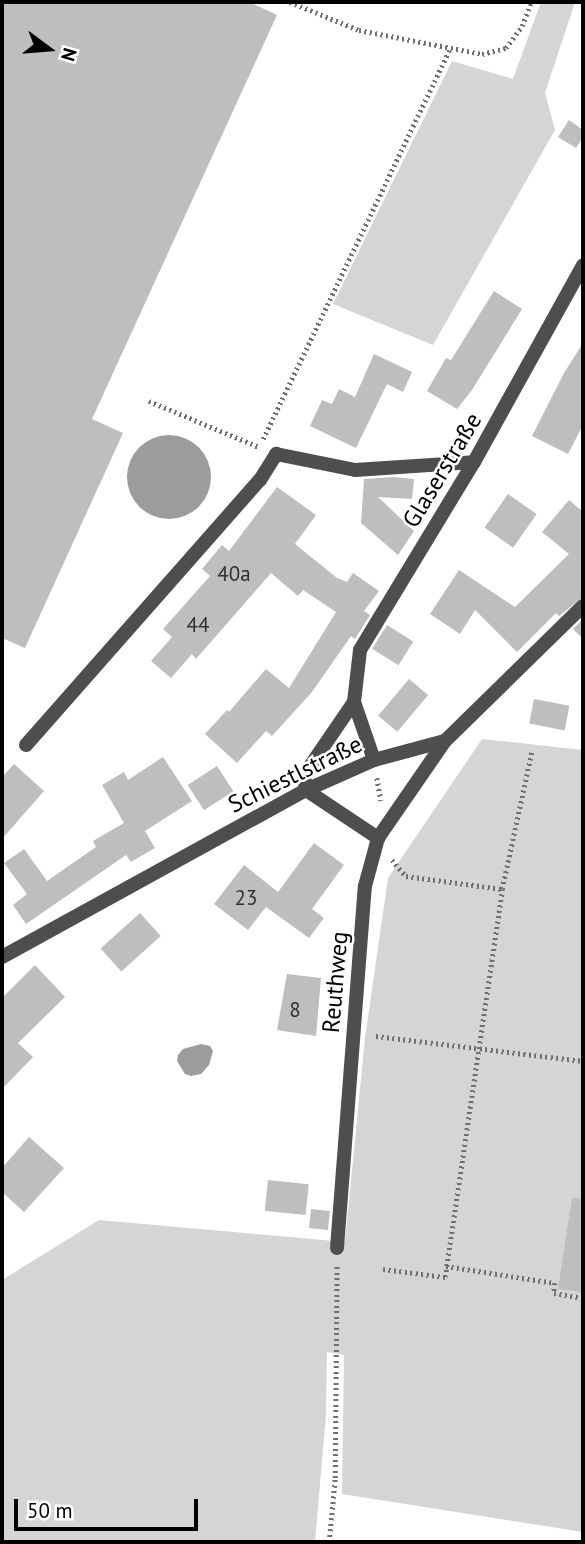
<!DOCTYPE html>
<meta charset="utf-8">
<style>
body{margin:0}
#map{position:relative;width:585px;height:1544px;overflow:hidden;background:#fff;font-family:"PT Sans",sans-serif}
div>[style]{position:absolute}
.green>*{inset:0;background:#d5d5d5}
.water>*{inset:0;background:#9c9c9c}
.round{border-radius:50%}
.building>*{inset:0;background:#bebebe;transform-origin:0 0}
.path>*{height:4.5px;margin-top:-2.25px;transform-origin:0;background:repeating-linear-gradient(90deg,#707070 0 2px,transparent 0 5.5px)}
.lane>*{height:14px;margin:-7px;padding:0 7px;transform-origin:7px;border-radius:7px;background:#4e4e4e}
.street>*{height:14px;margin:-7px;padding:0 7px;transform-origin:7px;border-radius:7px;background:#4e4e4e}
span{translate:-50% -50%;white-space:nowrap;text-align:center;line-height:1.15;-webkit-text-stroke:5px #fff;paint-order:stroke}
.number-label{font-size:21px;color:#303030}
.number-label span{-webkit-text-stroke-width:0}
.street-label{font-size:24px;color:#000}
.frame{position:absolute;inset:0;border:4px solid #000;pointer-events:none}
.north{position:absolute;left:14px;top:14px;width:70px;height:70px;-webkit-text-stroke:5px #fff;paint-order:stroke;rotate:106deg;font-size:19px;font-weight:700;line-height:28px;text-align:center;color:#000}
.north::after{content:'';display:block;margin:auto;width:24px;height:32px;background:#000;clip-path:polygon(50% 0,100% 100%,50% 72%,0 100%)}
.scale{position:absolute;left:14px;top:1499px;width:184px;height:32px;box-sizing:border-box;border:4px solid #000;border-top:0;padding-left:9px;font-size:21px;line-height:24px;white-space:nowrap;color:#000;-webkit-text-stroke:5px #fff;paint-order:stroke}
</style>
<div id="map">
<div class="green">
<i style="clip-path:polygon(541px 2px,575px 2px,545px 93px,555px 130px,433px 345px,333px 304px,452px 61px,513px 79px)"></i>
<i style="clip-path:polygon(482px 739px,583px 750px,583px 1532px,342px 1494px,344px 1355px,327px 1352px,326px 1415px,315px 1542px,2px 1542px,2px 1280px,99px 1220px,345px 1242px,365px 1038px,388px 878px)"></i>
</div>
<div class="water">
<i class="round" style="left:127px;top:435px;width:84px;height:84px"></i>
<i style="clip-path:polygon(201px 1044px,210px 1046px,213px 1051px,209px 1065px,201px 1074px,191px 1076px,185px 1074px,177px 1061px,178px 1055px,183px 1049px)"></i>
</div>
<div class="building">
<i style="clip-path:polygon(2px 2px,249px 2px,277px 15px,92px 419px,123px 433px,25px 648px,2px 638px)"></i>
<i style="clip-path:polygon(569px 120px,583px 130px,583px 137px,576px 148px,558px 137px)"></i>
<i style="clip-path:polygon(494px 291px,522px 309px,472px 390px,457px 409px,427px 391px,446px 358px,451px 360px)"></i>
<i style="clip-path:polygon(583px 343px,583px 425px,568px 454px,532px 436px,564px 373px)"></i>
<i style="clip-path:polygon(374px 354px,412px 372px,403px 392px,387px 384px,356px 448px,310px 426px,322px 400px,332px 404px,339px 389px,355px 397px)"></i>
<i style="clip-path:polygon(394px 477px,414px 479px,412px 499px,378px 497px,414px 531px,398px 555px,361px 523px,364px 479px)"></i>
<i style="clip-path:polygon(277px 487px,316px 515px,295px 544px,337px 578px,347px 582px,353px 573px,379px 591px,364px 611px,370px 615px,355px 639px,351px 636px,312px 692px,272px 736px,266px 731px,237px 763px,205px 734px,227px 710px,229px 712px,266px 669px,289px 688px,336px 612px,303px 590px,298px 596px,271px 573px,196px 659px,192px 654px,171px 678px,151px 661px,172px 637px,163px 629px,210px 576px,202px 569px,222px 545px,229px 551px)"></i>
<i style="left:508px;top:494px;width:35px;height:41px;rotate:35deg"></i>
<i style="clip-path:polygon(569px 500px,583px 512px,583px 597px,559px 616px,556px 613px,517px 652px,475px 610px,460px 634px,430px 614px,459px 570px,515px 607px,569px 554px,542px 532px)"></i>
<i style="clip-path:polygon(583px 619px,583px 639px,573px 629px)"></i>
<i style="left:387px;top:625px;width:31px;height:28px;rotate:32deg"></i>
<i style="left:409px;top:679px;width:25px;height:48px;rotate:40deg"></i>
<i style="left:534px;top:699px;width:36px;height:25px;rotate:11deg"></i>
<i style="clip-path:polygon(163px 757px,192px 801px,145px 831px,155px 848px,131px 862px,126px 855px,26px 924px,13px 905px,27px 894px,4px 863px,24px 849px,47px 881px,96px 847px,93px 841px,124px 823px,102px 785px,124px 772px,128px 780px)"></i>
<i style="clip-path:polygon(14px 764px,44px 791px,2px 839px,2px 777px)"></i>
<i style="left:217px;top:766px;width:30px;height:35px;rotate:57deg"></i>
<i style="clip-path:polygon(314px 843px,344px 865px,312px 909px,324px 918px,309px 938px,266px 907px,248px 930px,214px 904px,244px 865px,278px 892px)"></i>
<i style="left:140px;top:913px;width:31px;height:53px;rotate:48deg"></i>
<i style="clip-path:polygon(35px 965px,65px 997px,18px 1043px,33px 1057px,2px 1089px,2px 998px)"></i>
<i style="clip-path:polygon(287px 974px,321px 978px,316px 1036px,277px 1030px)"></i>
<i style="clip-path:polygon(29px 1137px,64px 1168px,24px 1212px,2px 1192px,2px 1168px)"></i>
<i style="left:268px;top:1180px;width:41px;height:31px;rotate:6deg"></i>
<i style="clip-path:polygon(572px 1198px,583px 1199px,583px 1292px,558px 1289px)"></i>
<i style="left:311px;top:1209px;width:19px;height:19px;rotate:6deg"></i>
</div>
<div class="path">
<i style="left:290px;top:2px;width:74px;rotate:22.1deg"></i>
<i style="left:359px;top:30px;width:125px;rotate:11deg"></i>
<i style="left:482px;top:54px;width:25px;rotate:-14deg"></i>
<i style="left:506px;top:48px;width:27px;rotate:-54deg"></i>
<i style="left:522px;top:26px;width:26px;rotate:-69deg"></i>
<i style="left:149px;top:401px;width:119px;rotate:22.7deg"></i>
<i style="left:263px;top:439px;width:433px;rotate:-64.4deg"></i>
<i style="left:377px;top:778px;width:23px;rotate:80deg"></i>
<i style="left:392px;top:860px;width:21px;rotate:49deg"></i>
<i style="left:406px;top:876px;width:97px;rotate:7.7deg"></i>
<i style="left:376px;top:1036px;width:209px;rotate:6.9deg"></i>
<i style="left:446px;top:1266px;width:110px;rotate:8.9deg"></i>
<i style="left:555px;top:1283px;width:10px;rotate:96deg"></i>
<i style="left:554px;top:1293px;width:29px;rotate:10deg"></i>
<i style="left:383px;top:1269px;width:63px;rotate:7.4deg"></i>
<i style="left:445px;top:1277px;width:392px;rotate:-81.6deg"></i>
<i style="left:502px;top:889px;width:142px;rotate:-77.8deg"></i>
<i style="left:329px;top:1542px;width:64px;rotate:-84.6deg"></i>
<i style="left:335px;top:1478px;width:212px;rotate:-89.5deg"></i>
</div>
<div class="lane">
<i style="left:26px;top:745px;width:354px;rotate:-48.6deg"></i>
<i style="left:260px;top:480px;width:31px;rotate:-58deg"></i>
<i style="left:306px;top:790px;width:87px;rotate:33.7deg"></i>
<i style="left:337px;top:1248px;width:363px;rotate:-85.6deg"></i>
<i style="left:365px;top:886px;width:50px;rotate:-74.8deg"></i>
<i style="left:378px;top:838px;width:118px;rotate:-55.4deg"></i>
</div>
<div class="street">
<i style="left:276px;top:454px;width:81px;rotate:11.4deg"></i>
<i style="left:355px;top:470px;width:119px;rotate:-3.8deg"></i>
<i style="left:374px;top:760px;width:61px;rotate:-109deg"></i>
<i style="left:354px;top:702px;width:52px;rotate:-83.4deg"></i>
<i style="left:360px;top:650px;width:220px;rotate:-58.8deg"></i>
<i style="left:474px;top:462px;width:225px;rotate:-61deg"></i>
<i style="left:306px;top:790px;width:15px;rotate:-98deg"></i>
<i style="left:304px;top:775px;width:88px;rotate:-55.6deg"></i>
<i style="left:2px;top:957px;width:347px;rotate:-28.8deg"></i>
<i style="left:306px;top:790px;width:74px;rotate:-23.8deg"></i>
<i style="left:374px;top:760px;width:73px;rotate:-15deg"></i>
<i style="left:445px;top:741px;width:193px;rotate:-44.4deg"></i>
</div>
<div class="number-label">
<span style="left:234px;top:574px">40a</span>
<span style="left:198px;top:625px">44</span>
<span style="left:246px;top:898px">23</span>
<span style="left:295px;top:1010px">8</span>
</div>
<div class="street-label">
<span style="left:442px;top:470px;rotate:-59deg">Glaserstraße</span>
<span style="left:295px;top:774px;rotate:-26deg">Schiestlstraße</span>
<span style="left:335px;top:982px;rotate:-85deg">Reuthweg</span>
</div>
<div class="frame"></div>
<div class="north">N</div>
<div class="scale">50 m</div>
</div>
